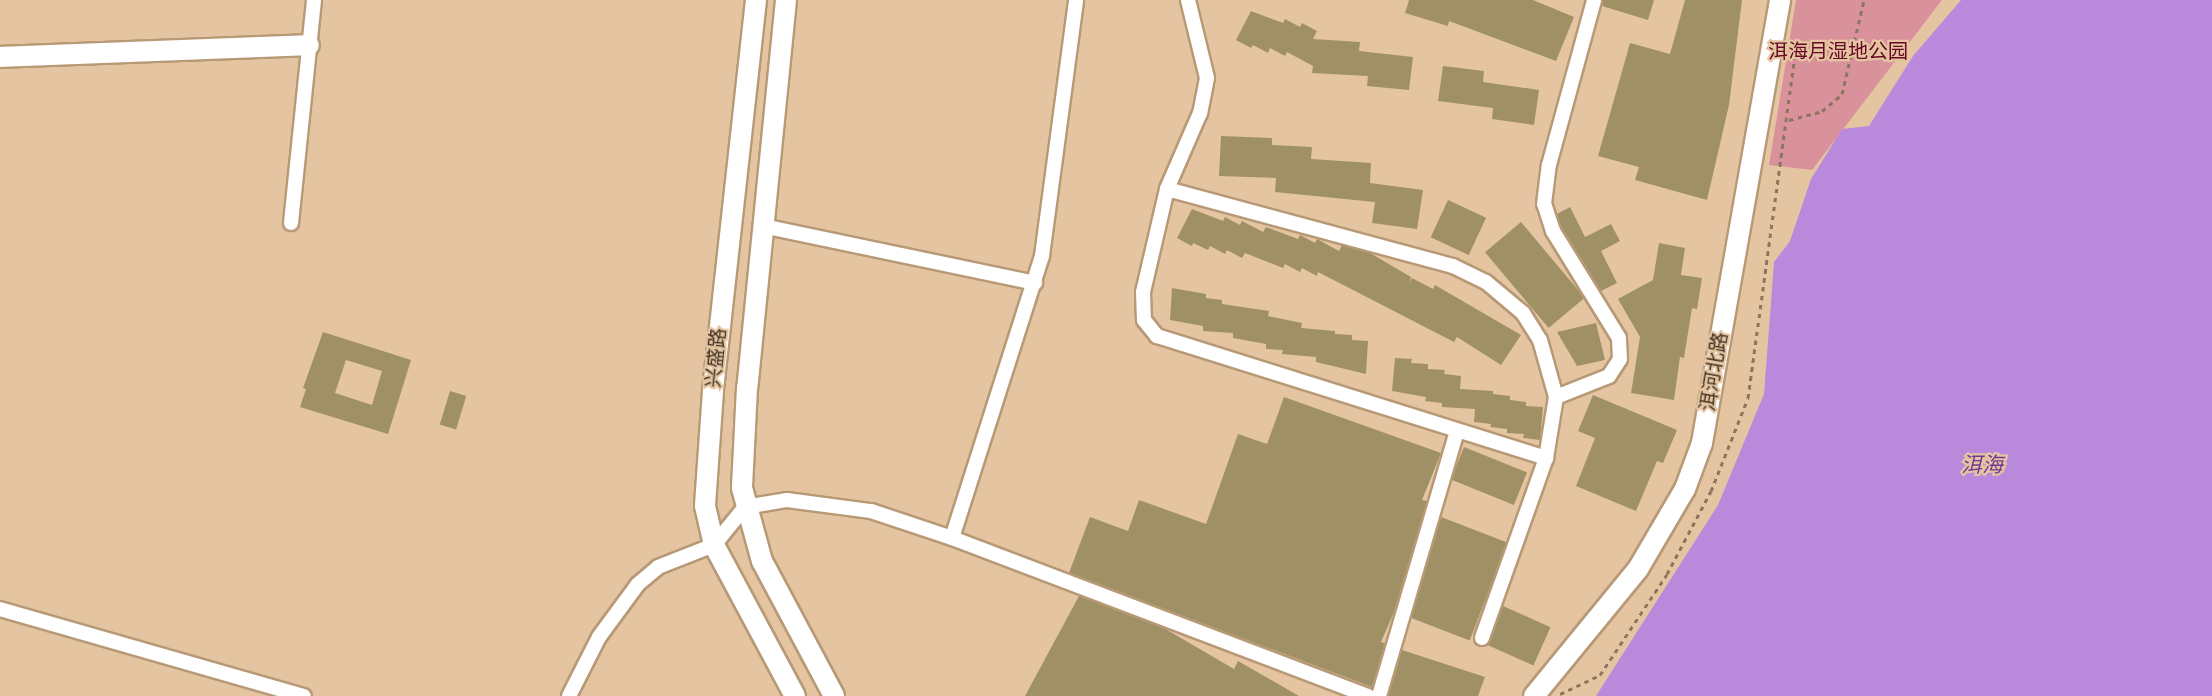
<!DOCTYPE html>
<meta charset="utf-8">
<style>
body{margin:0}
#map{position:relative;width:2212px;height:696px;overflow:hidden;background:#e5c5a1;font-family:"Sofia Sans Condensed","Noto Sans SC",sans-serif}
div>[style]{position:absolute}
.green>*{inset:0;background:#d9929c}
.water>*{inset:0;background:#b98adb}
.building>*{inset:0;background:#9f9066;transform-origin:0 0}
.path>*{height:3px;margin-top:-1.5px;transform-origin:0;background:repeating-linear-gradient(90deg,#8b765d 0 4.5px,transparent 0 9px)}
.roads{filter:drop-shadow(2px 0 #b89976) drop-shadow(-2px 0 #b89976) drop-shadow(0 2px #b89976) drop-shadow(0 -2px #b89976)}
.street>*{height:14px;margin:-7px;padding:0 7px;transform-origin:7px;border-radius:7px;background:#fff}
.secondary>*{height:20px;margin:-10px;padding:0 10px;transform-origin:10px;border-radius:10px;background:#fff}
span{translate:-50% -50%;white-space:nowrap;text-align:center;line-height:1.15;-webkit-text-stroke:4.5px #e5c5a1;paint-order:stroke}
.park-label{font-size:20px;color:#660726}
.street-label{font-size:20px;color:#413425}
.water-label{font-size:21px;color:#723797;font-style:italic}
</style>
<div id="map">
<div class="green">
<i style="clip-path:polygon(1796px 0,1942px 0,1812px 170px,1769px 165px)"></i>
</div>
<div class="water">
<i style="clip-path:polygon(1961px 0,2212px 0,2212px 696px,1596px 696px,1718px 505px,1764px 394px,1774px 262px,1790px 241px,1811px 179px,1842px 129px,1869px 126px,1913px 56px)"></i>
</div>
<div class="building">
<i style="clip-path:polygon(1409px 0,1533px 0,1574px 17px,1556px 61px,1449px 21px,1448px 26px,1405px 13px)"></i>
<i style="clip-path:polygon(1603px 0,1654px 0,1648px 20px,1602px 6px)"></i>
<i style="clip-path:polygon(1685px 0,1742px 0,1729px 105px,1707px 200px,1635px 180px,1639px 167px,1598px 156px,1630px 43px,1670px 54px)"></i>
<i style="clip-path:polygon(1251px 11px,1283px 23px,1285px 19px,1300px 27px,1302px 23px,1317px 31px,1313px 39px,1360px 42px,1359px 51px,1413px 57px,1409px 90px,1367px 86px,1368px 76px,1312px 73px,1313px 66px,1287px 52px,1285px 56px,1270px 48px,1268px 53px,1253px 45px,1251px 48px,1236px 40px)"></i>
<i style="clip-path:polygon(1443px 66px,1484px 71px,1483px 82px,1539px 90px,1534px 125px,1492px 119px,1493px 108px,1438px 101px)"></i>
<i style="clip-path:polygon(1221px 136px,1272px 138px,1272px 145px,1312px 147px,1311px 159px,1371px 163px,1370px 183px,1423px 190px,1417px 229px,1372px 223px,1375px 202px,1275px 192px,1276px 178px,1219px 176px)"></i>
<i style="left:1448px;top:200px;width:42px;height:41px;rotate:25deg"></i>
<i style="clip-path:polygon(1570px 207px,1585px 237px,1611px 224px,1620px 241px,1601px 251px,1617px 283px,1601px 291px,1561px 227px,1557px 214px)"></i>
<i style="clip-path:polygon(1192px 209px,1223px 221px,1225px 217px,1240px 225px,1242px 221px,1263px 232px,1266px 227px,1298px 239px,1300px 235px,1315px 243px,1317px 239px,1339px 251px,1342px 245px,1370px 253px,1411px 277px,1410px 283px,1412px 278px,1433px 289px,1435px 285px,1521px 335px,1501px 365px,1457px 337px,1454px 342px,1318px 272px,1317px 276px,1302px 268px,1300px 272px,1285px 264px,1283px 268px,1245px 253px,1242px 258px,1227px 250px,1225px 254px,1210px 246px,1208px 250px,1193px 243px,1192px 246px,1177px 238px)"></i>
<i style="left:1521px;top:222px;width:99px;height:47px;rotate:50deg"></i>
<i style="clip-path:polygon(1659px 243px,1685px 248px,1681px 275px,1702px 278px,1697px 309px,1692px 308px,1684px 358px,1680px 357px,1674px 400px,1631px 393px,1640px 337px,1618px 299px,1653px 280px)"></i>
<i style="clip-path:polygon(1172px 288px,1206px 294px,1206px 298px,1222px 300px,1222px 304px,1269px 311px,1268px 316px,1302px 323px,1301px 328px,1335px 331px,1335px 334px,1352px 335px,1352px 340px,1368px 341px,1366px 374px,1316px 362px,1316px 357px,1282px 354px,1283px 350px,1266px 349px,1266px 344px,1233px 338px,1233px 333px,1203px 331px,1203px 326px,1170px 320px)"></i>
<i style="clip-path:polygon(1596px 323px,1605px 360px,1577px 366px,1557px 332px)"></i>
<i style="clip-path:polygon(evenodd,323px 332px,411px 360px,388px 434px,300px 407px,306px 389px,303px 388px,323px 332px,346px 360px,382px 371px,372px 405px,335px 393px,346px 360px)"></i>
<i style="clip-path:polygon(1395px 358px,1412px 359px,1411px 363px,1428px 364px,1428px 369px,1445px 370px,1444px 374px,1461px 376px,1460px 389px,1493px 391px,1493px 394px,1510px 396px,1510px 400px,1526px 402px,1526px 406px,1543px 407px,1540px 440px,1523px 438px,1524px 434px,1507px 433px,1507px 429px,1490px 427px,1491px 424px,1474px 422px,1475px 409px,1442px 407px,1442px 403px,1425px 401px,1426px 397px,1392px 391px)"></i>
<i style="left:450px;top:391px;width:17px;height:35px;rotate:17deg"></i>
<i style="clip-path:polygon(1593px 395px,1677px 430px,1663px 463px,1657px 461px,1636px 511px,1576px 486px,1595px 438px,1578px 431px)"></i>
<i style="clip-path:polygon(1284px 397px,1441px 453px,1422px 500px,1427px 501px,1394px 612px,1381px 642px,1385px 643px,1372px 687px,1069px 573px,1090px 517px,1128px 531px,1139px 500px,1206px 524px,1238px 434px,1267px 444px)"></i>
<i style="left:1464px;top:447px;width:68px;height:35px;rotate:22deg"></i>
<i style="left:1441px;top:517px;width:71px;height:105px;rotate:21deg"></i>
<i style="clip-path:polygon(1079px 596px,1162px 627px,1234px 669px,1238px 661px,1299px 696px,1025px 696px)"></i>
<i style="left:1503px;top:606px;width:52px;height:42px;rotate:24deg"></i>
<i style="clip-path:polygon(1402px 650px,1485px 677px,1478px 696px,1388px 696px)"></i>
</div>
<div class="path">
<i style="left:1789px;top:120px;width:34px;rotate:-15deg"></i>
<i style="left:1822px;top:111px;width:26px;rotate:-40deg"></i>
<i style="left:1842px;top:94px;width:97px;rotate:-76.8deg"></i>
<i style="left:1560px;top:694px;width:44px;rotate:-25.4deg"></i>
<i style="left:1600px;top:675px;width:121px;rotate:-56.4deg"></i>
<i style="left:1667px;top:574px;width:94px;rotate:-62.1deg"></i>
<i style="left:1711px;top:491px;width:100px;rotate:-68.3deg"></i>
<i style="left:1748px;top:398px;width:360px;rotate:-82.2deg"></i>
</div>
<div class="roads">
<div class="street">
<i style="left:1188px;top:0;width:80px;rotate:76.3deg"></i>
<i style="left:1207px;top:78px;width:36px;rotate:101deg"></i>
<i style="left:1200px;top:113px;width:83px;rotate:113.5deg"></i>
<i style="left:1167px;top:189px;width:106px;rotate:103.1deg"></i>
<i style="left:1143px;top:292px;width:28px;rotate:88deg"></i>
<i style="left:1144px;top:320px;width:21px;rotate:51deg"></i>
<i style="left:1157px;top:336px;width:408px;rotate:17.4deg"></i>
<i style="left:1167px;top:189px;width:296px;rotate:15.1deg"></i>
<i style="left:1453px;top:266px;width:37px;rotate:26deg"></i>
<i style="left:1486px;top:282px;width:48px;rotate:40deg"></i>
<i style="left:1523px;top:313px;width:32px;rotate:58deg"></i>
<i style="left:1540px;top:340px;width:59px;rotate:74.3deg"></i>
<i style="left:1556px;top:397px;width:62px;rotate:99.3deg"></i>
<i style="left:1546px;top:458px;width:191px;rotate:109.6deg"></i>
<i style="left:291px;top:223px;width:224px;rotate:-84.1deg"></i>
<i style="left:763px;top:226px;width:278px;rotate:11.8deg"></i>
<i style="left:1556px;top:397px;width:57px;rotate:-21.6deg"></i>
<i style="left:1609px;top:376px;width:20px;rotate:-57deg"></i>
<i style="left:1620px;top:359px;width:21px;rotate:-93deg"></i>
<i style="left:1619px;top:338px;width:126px;rotate:-121.7deg"></i>
<i style="left:1553px;top:231px;width:28px;rotate:-108deg"></i>
<i style="left:1544px;top:204px;width:39px;rotate:-83deg"></i>
<i style="left:1549px;top:165px;width:171px;rotate:-74.7deg"></i>
<i style="left:952px;top:538px;width:296px;rotate:-72.3deg"></i>
<i style="left:1042px;top:256px;width:258px;rotate:-82.4deg"></i>
<i style="left:0;top:609px;width:316px;rotate:16deg"></i>
<i style="left:569px;top:696px;width:66px;rotate:-63deg"></i>
<i style="left:599px;top:637px;width:66px;rotate:-53.7deg"></i>
<i style="left:638px;top:584px;width:26px;rotate:-40deg"></i>
<i style="left:658px;top:567px;width:60px;rotate:-21.4deg"></i>
<i style="left:714px;top:545px;width:49px;rotate:-50.8deg"></i>
<i style="left:745px;top:507px;width:43px;rotate:-9.5deg"></i>
<i style="left:787px;top:500px;width:85px;rotate:7.5deg"></i>
<i style="left:871px;top:511px;width:85px;rotate:18.4deg"></i>
<i style="left:952px;top:538px;width:445px;rotate:20.8deg"></i>
<i style="left:1379px;top:696px;width:276px;rotate:-73.6deg"></i>
</div>
<div class="secondary">
<i style="left:756px;top:0;width:393px;rotate:96.3deg"></i>
<i style="left:713px;top:391px;width:115px;rotate:94deg"></i>
<i style="left:705px;top:506px;width:40px;rotate:77deg"></i>
<i style="left:714px;top:545px;width:171px;rotate:61.8deg"></i>
<i style="left:786px;top:0;width:390px;rotate:95.7deg"></i>
<i style="left:747px;top:388px;width:100px;rotate:92.9deg"></i>
<i style="left:742px;top:488px;width:76px;rotate:74.7deg"></i>
<i style="left:762px;top:561px;width:153px;rotate:61.9deg"></i>
<i style="left:0;top:57px;width:309px;rotate:-2.2deg"></i>
<i style="left:1534px;top:696px;width:164px;rotate:-50.7deg"></i>
<i style="left:1638px;top:569px;width:93px;rotate:-59.6deg"></i>
<i style="left:1685px;top:489px;width:49px;rotate:-69.7deg"></i>
<i style="left:1702px;top:443px;width:450px;rotate:-80deg"></i>
</div>
</div>
<div class="park-label">
<span style="left:1838px;top:52px">洱海月湿地公园</span>
</div>
<div class="street-label">
<span style="left:717px;top:358px;rotate:-84deg">兴盛路</span>
<span style="left:1715px;top:372px;rotate:-80deg">洱河北路</span>
</div>
<div class="water-label">
<span style="left:1982px;top:466px">洱海</span>
</div>
</div>
